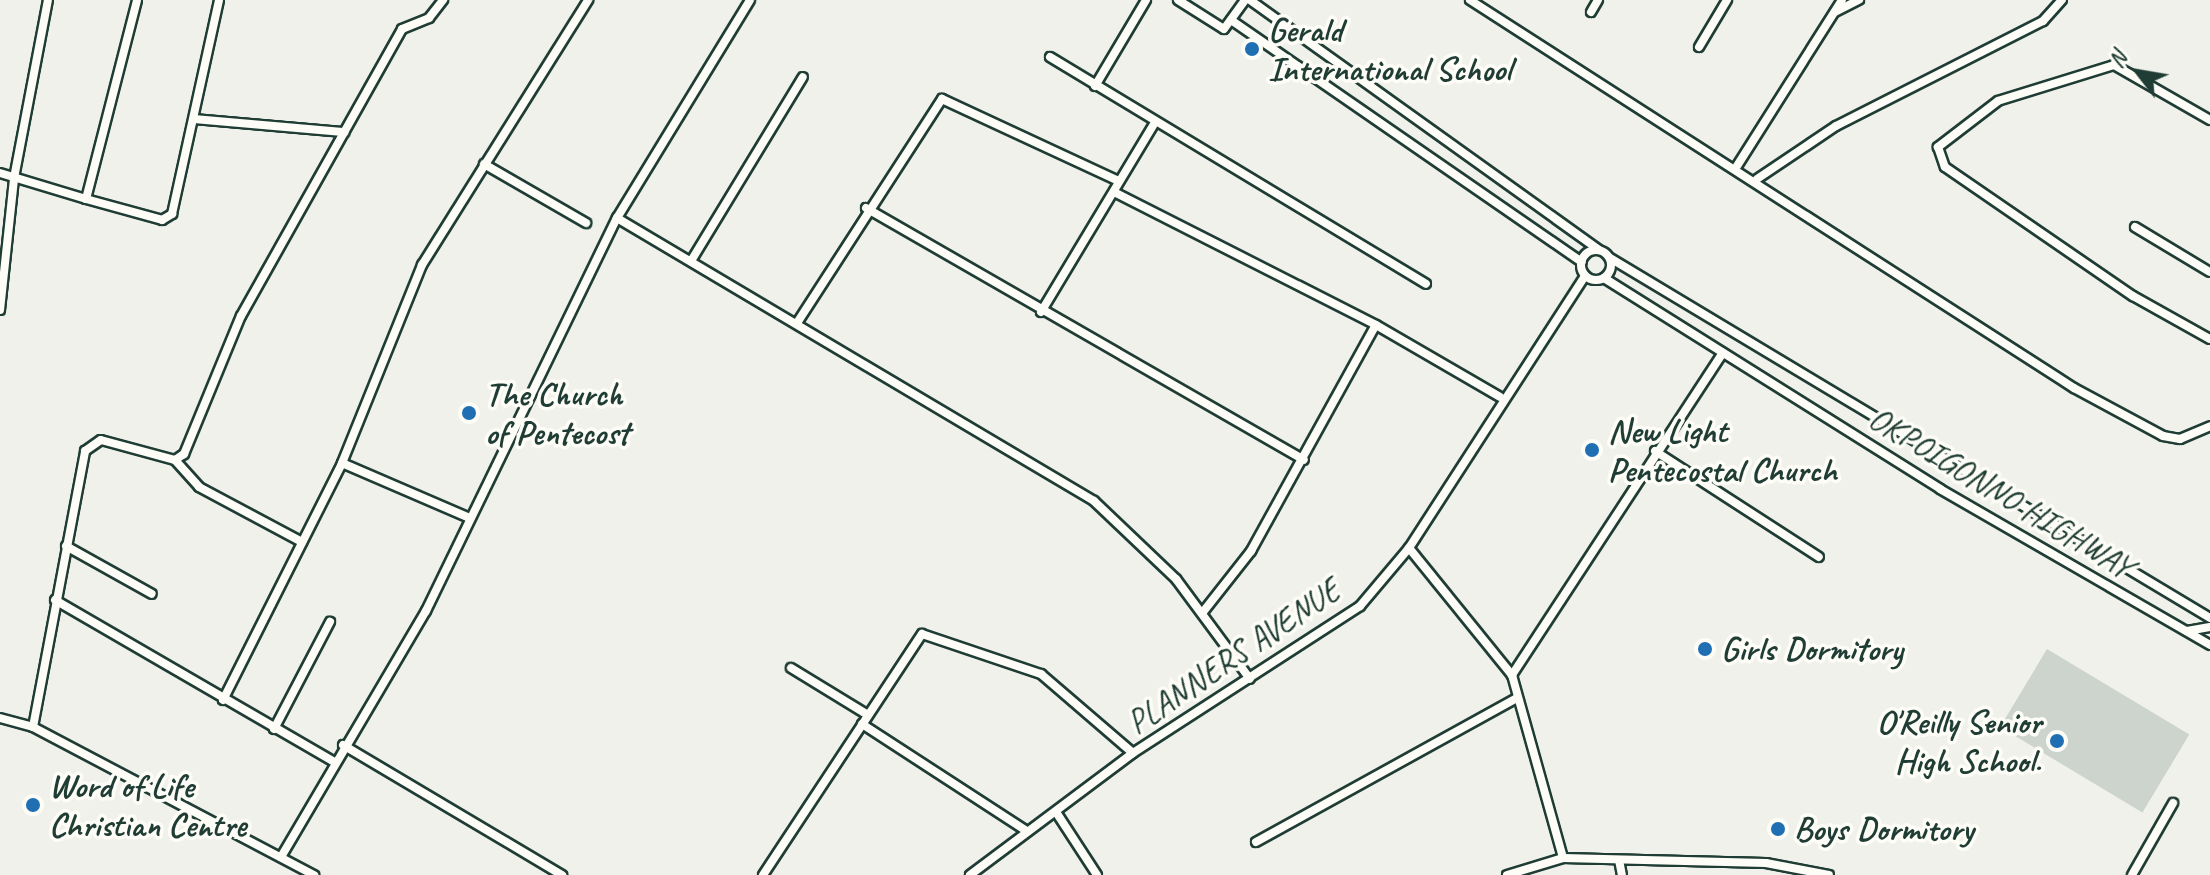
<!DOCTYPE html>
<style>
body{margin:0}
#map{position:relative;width:2210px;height:875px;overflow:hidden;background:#f0f1eb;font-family:Caveat,sans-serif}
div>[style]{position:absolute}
.green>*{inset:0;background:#cdd3cd;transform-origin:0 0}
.roads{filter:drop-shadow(2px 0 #1f3d34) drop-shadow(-2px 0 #1f3d34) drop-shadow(0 2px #1f3d34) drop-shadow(0 -2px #1f3d34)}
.street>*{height:8px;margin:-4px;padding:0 4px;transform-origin:4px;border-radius:4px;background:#fdfcf7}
.street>.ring{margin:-4px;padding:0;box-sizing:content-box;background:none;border:8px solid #fdfcf7;border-radius:50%}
.dots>*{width:22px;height:22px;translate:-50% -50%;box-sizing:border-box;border:4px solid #fdfcf7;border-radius:50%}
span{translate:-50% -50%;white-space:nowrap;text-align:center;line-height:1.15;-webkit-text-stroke:7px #fdfcf7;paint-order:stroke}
.poi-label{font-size:34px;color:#1f3d34;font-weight:700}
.left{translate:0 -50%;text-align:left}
.right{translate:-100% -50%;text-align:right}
.street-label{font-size:34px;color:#1f3d34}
.north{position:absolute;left:2098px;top:32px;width:80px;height:80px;-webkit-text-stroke:6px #fdfcf7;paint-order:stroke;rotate:301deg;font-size:22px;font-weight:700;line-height:32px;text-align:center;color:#1f3d34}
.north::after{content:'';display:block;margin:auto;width:28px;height:36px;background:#1f3d34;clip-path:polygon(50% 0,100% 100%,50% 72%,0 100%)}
</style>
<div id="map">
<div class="green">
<i style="left:2047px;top:649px;width:166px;height:91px;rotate:31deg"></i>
</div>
<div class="roads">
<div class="street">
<i style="left:1178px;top:0;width:54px;rotate:32.2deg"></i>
<i style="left:1224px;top:29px;width:36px;rotate:-54deg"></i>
<i style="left:1250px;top:0;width:429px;rotate:35.6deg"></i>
<i style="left:1470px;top:0;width:718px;rotate:32.72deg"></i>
<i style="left:2074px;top:388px;width:101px;rotate:28.3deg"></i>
<i style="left:2163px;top:436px;width:17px;rotate:10deg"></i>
<i style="left:2180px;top:439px;width:33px;rotate:-23deg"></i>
<i style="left:1591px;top:12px;width:14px;rotate:-60deg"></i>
<i style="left:1835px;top:12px;width:27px;rotate:-27deg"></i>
<i style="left:1231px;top:20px;width:426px;rotate:34.6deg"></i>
<i style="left:1699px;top:47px;width:55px;rotate:-59.2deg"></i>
<i style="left:1050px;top:57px;width:439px;rotate:31.1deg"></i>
<i style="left:1095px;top:86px;width:100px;rotate:-59.3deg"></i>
<i style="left:195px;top:119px;width:150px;rotate:5deg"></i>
<i style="left:2210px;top:120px;width:111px;rotate:-150.2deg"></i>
<i style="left:2114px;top:65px;width:121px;rotate:162.8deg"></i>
<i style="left:1998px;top:101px;width:76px;rotate:142.5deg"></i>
<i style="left:1938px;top:147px;width:21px;rotate:71deg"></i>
<i style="left:1945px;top:167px;width:228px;rotate:34.5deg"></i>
<i style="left:2133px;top:296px;width:88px;rotate:29.2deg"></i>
<i style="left:484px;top:164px;width:118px;rotate:30deg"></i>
<i style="left:1737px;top:166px;width:196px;rotate:-57.7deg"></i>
<i style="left:0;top:173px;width:90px;rotate:16.8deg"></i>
<i style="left:86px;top:199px;width:205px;rotate:-75.6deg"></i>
<i style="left:1757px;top:179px;width:95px;rotate:-33.9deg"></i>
<i style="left:1836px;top:126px;width:232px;rotate:-26.9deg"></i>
<i style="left:2043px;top:21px;width:28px;rotate:-48deg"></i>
<i style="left:1114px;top:192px;width:294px;rotate:26.9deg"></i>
<i style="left:1376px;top:325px;width:143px;rotate:30.1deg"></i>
<i style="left:86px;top:199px;width:79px;rotate:15.4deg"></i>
<i style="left:162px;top:220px;width:12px;rotate:-31deg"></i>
<i style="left:172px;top:214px;width:219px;rotate:-77.6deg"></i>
<i style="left:866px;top:208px;width:505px;rotate:29.91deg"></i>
<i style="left:617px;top:218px;width:555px;rotate:30.68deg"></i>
<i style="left:1094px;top:501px;width:113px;rotate:43.6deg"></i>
<i style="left:1176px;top:579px;width:124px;rotate:53.5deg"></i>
<i style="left:2135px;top:227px;width:87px;rotate:31deg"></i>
<i class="ring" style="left:1581px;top:250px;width:22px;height:22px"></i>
<i style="left:1610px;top:258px;width:700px;rotate:30.96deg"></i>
<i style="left:691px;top:261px;width:215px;rotate:-58.7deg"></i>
<i style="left:1604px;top:278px;width:397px;rotate:32.1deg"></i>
<i style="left:1940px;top:489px;width:312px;rotate:30deg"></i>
<i style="left:0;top:310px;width:133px;rotate:-83.9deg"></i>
<i style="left:14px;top:178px;width:181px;rotate:-79.2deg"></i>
<i style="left:1041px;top:312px;width:222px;rotate:-59deg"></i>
<i style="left:797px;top:323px;width:267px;rotate:-57.1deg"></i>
<i style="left:942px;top:99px;width:195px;rotate:24.9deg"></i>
<i style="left:1655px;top:451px;width:195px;rotate:32.9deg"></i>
<i style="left:175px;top:460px;width:36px;rotate:48deg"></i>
<i style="left:199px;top:487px;width:117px;rotate:28.1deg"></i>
<i style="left:342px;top:463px;width:139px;rotate:23.3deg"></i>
<i style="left:66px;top:546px;width:98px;rotate:29.2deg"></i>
<i style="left:1409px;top:548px;width:164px;rotate:51deg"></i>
<i style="left:1512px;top:675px;width:190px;rotate:74.4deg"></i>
<i style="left:55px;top:600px;width:321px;rotate:30.1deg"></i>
<i style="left:1203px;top:612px;width:78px;rotate:-51.8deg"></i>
<i style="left:1251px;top:551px;width:258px;rotate:-61.1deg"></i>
<i style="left:2187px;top:631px;width:23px;rotate:-10deg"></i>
<i style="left:791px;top:668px;width:90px;rotate:31.4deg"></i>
<i style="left:1512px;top:675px;width:385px;rotate:-56.8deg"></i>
<i style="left:223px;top:700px;width:265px;rotate:-63.3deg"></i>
<i style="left:342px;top:463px;width:214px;rotate:-68deg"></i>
<i style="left:422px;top:265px;width:313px;rotate:-57.9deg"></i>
<i style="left:0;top:718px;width:34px;rotate:15deg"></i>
<i style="left:33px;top:727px;width:318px;rotate:27.8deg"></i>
<i style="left:862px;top:724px;width:197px;rotate:33deg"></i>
<i style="left:33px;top:727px;width:281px;rotate:-79.3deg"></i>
<i style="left:85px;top:451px;width:19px;rotate:-35deg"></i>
<i style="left:101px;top:440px;width:77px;rotate:15.1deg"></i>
<i style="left:175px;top:460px;width:11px;rotate:-34deg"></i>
<i style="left:184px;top:454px;width:149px;rotate:-67.6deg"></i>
<i style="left:241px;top:316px;width:329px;rotate:-60.7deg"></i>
<i style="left:402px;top:29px;width:29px;rotate:-22deg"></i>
<i style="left:429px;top:18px;width:23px;rotate:-52deg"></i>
<i style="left:274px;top:729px;width:121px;rotate:-62.4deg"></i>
<i style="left:343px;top:745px;width:255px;rotate:30.7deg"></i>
<i style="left:1056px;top:812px;width:75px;rotate:56.9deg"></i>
<i style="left:1256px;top:842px;width:298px;rotate:-28.9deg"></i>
<i style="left:281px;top:857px;width:286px;rotate:-59.5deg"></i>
<i style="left:426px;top:611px;width:437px;rotate:-64.1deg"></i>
<i style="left:617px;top:218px;width:255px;rotate:-58.6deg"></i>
<i style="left:1619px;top:860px;width:15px;rotate:79deg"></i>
<i style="left:763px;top:875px;width:289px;rotate:-56.6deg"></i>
<i style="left:922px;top:634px;width:126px;rotate:18.6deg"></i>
<i style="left:1041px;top:674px;width:121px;rotate:40.7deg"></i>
<i style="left:970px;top:875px;width:204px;rotate:-36.8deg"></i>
<i style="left:1133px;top:753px;width:270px;rotate:-32.9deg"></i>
<i style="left:1360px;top:606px;width:76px;rotate:-49.8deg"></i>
<i style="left:1409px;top:548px;width:324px;rotate:-57.1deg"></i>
<i style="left:1507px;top:875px;width:59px;rotate:-16.9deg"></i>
<i style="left:1563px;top:858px;width:203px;rotate:1.4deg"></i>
<i style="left:1766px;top:863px;width:64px;rotate:10.8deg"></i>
<i style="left:2132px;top:875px;width:83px;rotate:-60.3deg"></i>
</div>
</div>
<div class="dots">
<i style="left:1252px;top:49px;background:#1f6fb2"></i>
<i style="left:469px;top:413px;background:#1f6fb2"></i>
<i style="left:1592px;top:450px;background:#1f6fb2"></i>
<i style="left:1705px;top:649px;background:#1f6fb2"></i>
<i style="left:2057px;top:741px;background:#1f6fb2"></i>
<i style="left:33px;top:805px;background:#1f6fb2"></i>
<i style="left:1778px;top:829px;background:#1f6fb2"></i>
</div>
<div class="poi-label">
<span class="left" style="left:1268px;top:49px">Gerald<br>International School</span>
<span class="left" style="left:485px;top:413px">The Church<br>of Pentecost</span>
<span class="left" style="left:1608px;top:450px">New Light<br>Pentecostal Church</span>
<span class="left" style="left:1721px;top:649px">Girls Dormitory</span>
<span class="right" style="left:2041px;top:741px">O'Reilly Senior<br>High School.</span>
<span class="left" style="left:49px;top:805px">Word of Life<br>Christian Centre</span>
<span class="left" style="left:1794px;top:829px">Boys Dormitory</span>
</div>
<div class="street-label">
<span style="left:2001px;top:492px;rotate:31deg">OKPOIGONNO HIGHWAY</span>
<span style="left:1233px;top:656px;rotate:-34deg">PLANNERS AVENUE</span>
</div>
<div class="north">N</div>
</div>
